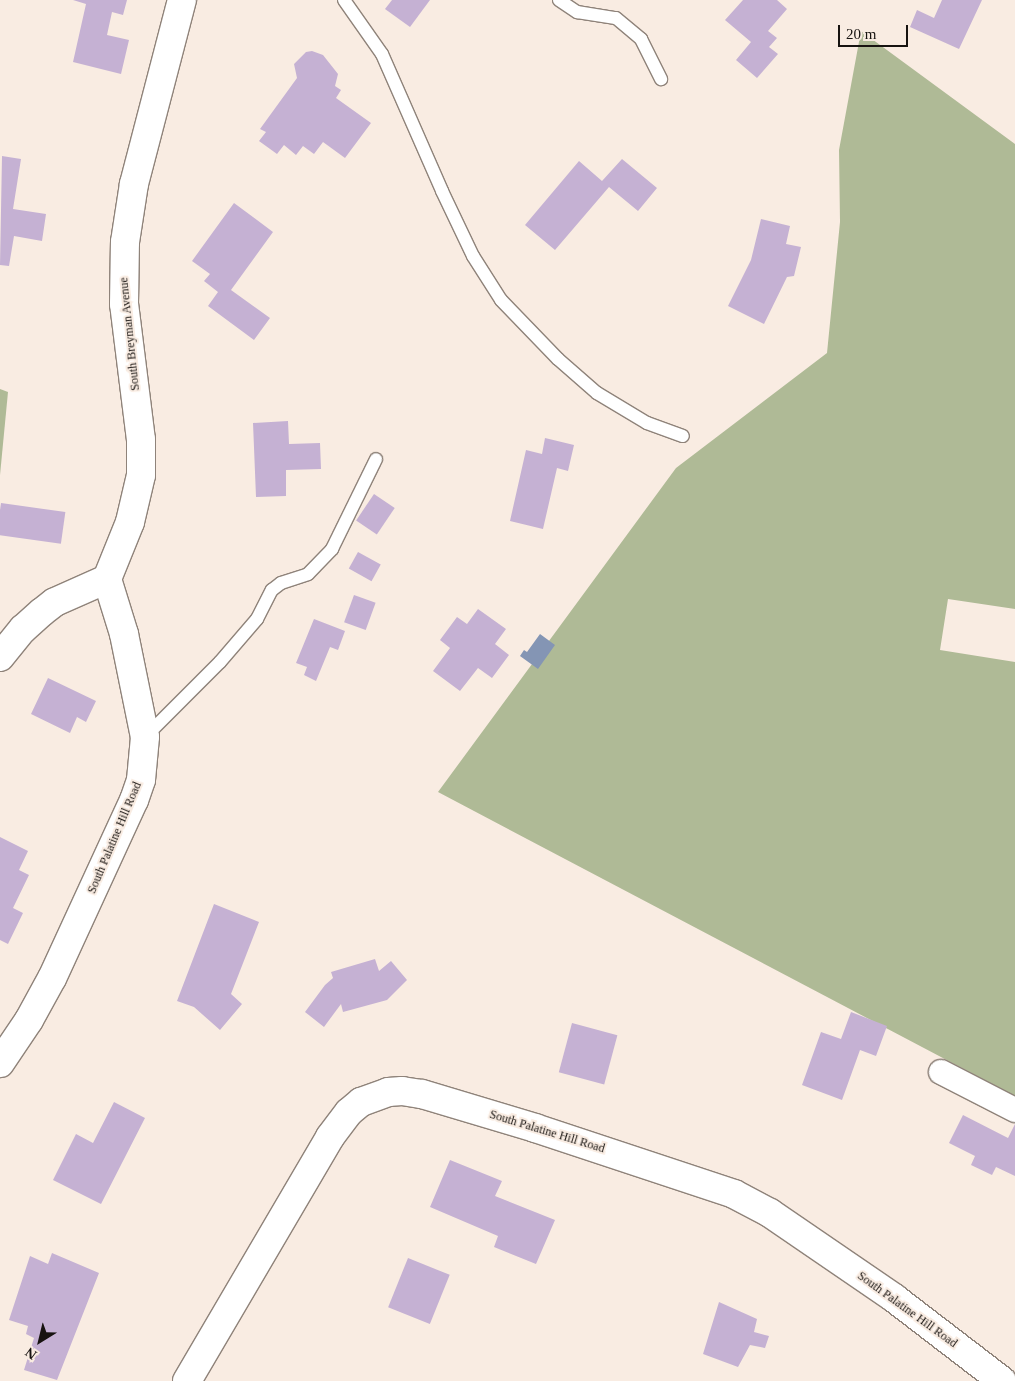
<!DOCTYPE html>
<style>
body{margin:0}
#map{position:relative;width:1015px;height:1381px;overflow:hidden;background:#f9ece2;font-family:"Times New Roman",serif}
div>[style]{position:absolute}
.forest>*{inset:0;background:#afba96}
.water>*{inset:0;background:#8495b4}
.building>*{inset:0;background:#c5b1d3;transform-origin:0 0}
.roads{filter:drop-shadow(1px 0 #8f837a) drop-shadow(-1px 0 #8f837a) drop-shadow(0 1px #8f837a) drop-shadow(0 -1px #8f837a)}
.lane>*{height:12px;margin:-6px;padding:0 6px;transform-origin:6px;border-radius:6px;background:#fff}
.street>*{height:24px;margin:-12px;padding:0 12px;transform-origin:12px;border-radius:12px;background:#fff}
.secondary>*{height:28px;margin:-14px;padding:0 14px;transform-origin:14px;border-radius:14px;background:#fff}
span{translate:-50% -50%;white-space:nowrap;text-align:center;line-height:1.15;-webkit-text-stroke:4px #f9ece2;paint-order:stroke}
.street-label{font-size:12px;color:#171310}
.north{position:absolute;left:15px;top:1316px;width:50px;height:50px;-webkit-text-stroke:4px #f9ece2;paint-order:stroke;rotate:216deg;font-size:14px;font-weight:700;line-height:20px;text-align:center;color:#171310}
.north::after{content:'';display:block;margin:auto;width:18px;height:22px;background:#171310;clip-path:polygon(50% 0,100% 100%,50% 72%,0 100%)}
.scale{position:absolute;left:838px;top:25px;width:70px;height:22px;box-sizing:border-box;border:2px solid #171310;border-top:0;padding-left:6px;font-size:15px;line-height:18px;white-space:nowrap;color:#171310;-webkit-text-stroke:4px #f9ece2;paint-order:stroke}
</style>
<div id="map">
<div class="forest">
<i style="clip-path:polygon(861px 31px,1015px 144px,1015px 609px,948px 599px,940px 650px,1015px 662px,1015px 1096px,438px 792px,676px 468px,827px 353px,840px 222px,839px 150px)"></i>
<i style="clip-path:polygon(0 389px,8px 392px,0 475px)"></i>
</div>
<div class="water">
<i style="clip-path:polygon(540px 634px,555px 645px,538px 669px,520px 656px,524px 650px,527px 652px)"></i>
</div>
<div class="building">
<i style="clip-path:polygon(73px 0,127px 0,123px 15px,112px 12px,107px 35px,129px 40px,121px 74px,73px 62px,86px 4px)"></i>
<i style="clip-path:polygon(392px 0,430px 0,410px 27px,385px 9px)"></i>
<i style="clip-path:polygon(743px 0,777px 0,787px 9px,768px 31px,777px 38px,769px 47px,778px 54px,757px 78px,736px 60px,751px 42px,725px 20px)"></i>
<i style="clip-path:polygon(942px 0,982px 0,959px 49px,910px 27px,917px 10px,934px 18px)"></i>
<i style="clip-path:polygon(312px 51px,323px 55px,338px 74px,335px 86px,341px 90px,336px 98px,371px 123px,345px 158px,323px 142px,314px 154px,303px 146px,296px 155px,284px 145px,277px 154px,259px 141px,266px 132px,260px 129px,297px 78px,294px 64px,306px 52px)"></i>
<i style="clip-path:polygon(2px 156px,21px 159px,13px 209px,46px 214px,42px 241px,14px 236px,9px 266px,0 265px)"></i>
<i style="clip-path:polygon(622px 159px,657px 188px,638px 211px,609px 187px,555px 250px,525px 225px,579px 161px,602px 181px)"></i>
<i style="clip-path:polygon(234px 203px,273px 232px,231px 290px,270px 318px,254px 340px,208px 306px,218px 292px,204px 281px,210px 274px,192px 261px)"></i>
<i style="clip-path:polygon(761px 219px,790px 226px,786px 244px,801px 247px,794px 276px,787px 277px,764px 324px,728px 306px,751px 260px)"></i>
<i style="clip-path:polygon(288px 421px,289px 444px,320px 443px,321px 469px,286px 470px,286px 496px,256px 497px,253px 423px)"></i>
<i style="clip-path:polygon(545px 438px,574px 445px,568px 471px,557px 468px,543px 529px,510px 521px,526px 450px,542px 454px)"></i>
<i style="left:374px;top:494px;width:25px;height:32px;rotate:34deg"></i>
<i style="left:1px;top:503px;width:65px;height:32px;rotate:8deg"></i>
<i style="left:358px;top:552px;width:26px;height:19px;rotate:29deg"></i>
<i style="left:354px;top:595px;width:23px;height:29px;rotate:20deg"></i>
<i style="clip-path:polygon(478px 609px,506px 629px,495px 644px,509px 655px,492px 678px,478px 668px,460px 691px,433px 671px,450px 648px,440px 640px,457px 617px,467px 624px)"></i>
<i style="clip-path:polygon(314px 619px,345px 631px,338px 650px,330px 647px,316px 681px,304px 675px,307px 667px,296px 663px)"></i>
<i style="clip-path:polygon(48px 678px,96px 701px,86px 722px,77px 717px,70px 733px,31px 714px)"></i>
<i style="clip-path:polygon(0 837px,28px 851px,19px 870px,29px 875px,13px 908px,23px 913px,8px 944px,0 940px)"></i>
<i style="clip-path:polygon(214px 904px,259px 922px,231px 994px,242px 1004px,220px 1030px,194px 1007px,177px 1001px)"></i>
<i style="clip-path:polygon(375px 959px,379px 971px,391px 961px,407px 980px,387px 1000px,343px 1012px,341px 1004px,324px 1027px,305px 1012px,325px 985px,333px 978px,331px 972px)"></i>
<i style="clip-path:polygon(851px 1012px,887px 1026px,876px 1056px,860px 1050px,842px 1100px,802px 1085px,821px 1032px,841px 1039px)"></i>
<i style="left:572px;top:1023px;width:47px;height:51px;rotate:15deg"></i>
<i style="clip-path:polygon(114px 1102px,145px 1118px,101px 1204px,53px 1180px,76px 1134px,93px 1143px)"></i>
<i style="clip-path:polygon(963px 1115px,1008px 1138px,1015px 1124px,1015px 1176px,996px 1167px,992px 1175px,971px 1165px,975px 1156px,949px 1143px)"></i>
<i style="clip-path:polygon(450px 1160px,502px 1181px,495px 1196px,555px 1220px,536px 1264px,494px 1247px,498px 1236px,430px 1207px)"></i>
<i style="clip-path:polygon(52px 1253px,99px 1273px,57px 1380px,24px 1370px,34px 1338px,26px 1334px,28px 1326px,9px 1320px,30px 1256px,48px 1264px)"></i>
<i style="left:408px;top:1258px;width:45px;height:53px;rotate:22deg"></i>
<i style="clip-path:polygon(719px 1302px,757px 1319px,754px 1332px,769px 1336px,765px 1348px,750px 1345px,738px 1367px,703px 1354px)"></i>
</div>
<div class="roads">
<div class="lane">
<i style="left:344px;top:0;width:66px;rotate:54.9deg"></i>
<i style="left:382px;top:54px;width:150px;rotate:66.3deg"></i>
<i style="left:442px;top:191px;width:72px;rotate:64.5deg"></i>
<i style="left:473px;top:256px;width:52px;rotate:57.5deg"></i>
<i style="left:501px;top:300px;width:82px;rotate:46deg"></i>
<i style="left:558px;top:359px;width:52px;rotate:41.1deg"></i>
<i style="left:597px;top:393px;width:58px;rotate:31deg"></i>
<i style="left:647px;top:423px;width:38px;rotate:20deg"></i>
<i style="left:559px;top:0;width:22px;rotate:34deg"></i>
<i style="left:577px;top:12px;width:39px;rotate:9deg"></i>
<i style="left:616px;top:18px;width:33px;rotate:40deg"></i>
<i style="left:641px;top:39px;width:45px;rotate:63.4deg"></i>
<i style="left:145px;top:737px;width:106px;rotate:-45deg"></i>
<i style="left:220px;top:662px;width:57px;rotate:-49.3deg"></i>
<i style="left:257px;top:619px;width:33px;rotate:-63deg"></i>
<i style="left:272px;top:590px;width:11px;rotate:-38deg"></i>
<i style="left:281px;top:583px;width:28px;rotate:-18deg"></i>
<i style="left:308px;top:574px;width:35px;rotate:-46deg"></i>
<i style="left:332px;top:549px;width:100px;rotate:-63.9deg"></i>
</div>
<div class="street">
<i style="left:941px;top:1072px;width:83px;rotate:27.2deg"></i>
</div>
<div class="secondary">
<i style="left:107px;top:579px;width:61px;rotate:-68deg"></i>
<i style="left:130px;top:522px;width:48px;rotate:-76.8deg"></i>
<i style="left:141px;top:475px;width:35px;rotate:-90deg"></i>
<i style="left:141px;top:440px;width:137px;rotate:-97.1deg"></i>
<i style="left:124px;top:304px;width:62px;rotate:-89.1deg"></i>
<i style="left:125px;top:242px;width:59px;rotate:-81.2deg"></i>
<i style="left:134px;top:184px;width:190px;rotate:-75.4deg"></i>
<i style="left:0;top:657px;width:36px;rotate:-51deg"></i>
<i style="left:23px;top:629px;width:25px;rotate:-42deg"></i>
<i style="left:42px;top:612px;width:16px;rotate:-38deg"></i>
<i style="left:55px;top:602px;width:57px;rotate:-23.9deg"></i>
<i style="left:107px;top:579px;width:58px;rotate:72.8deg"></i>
<i style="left:124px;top:634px;width:105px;rotate:78.5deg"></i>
<i style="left:145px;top:737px;width:43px;rotate:95.3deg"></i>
<i style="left:141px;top:780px;width:21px;rotate:109deg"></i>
<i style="left:134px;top:800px;width:196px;rotate:114.7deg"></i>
<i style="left:52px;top:978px;width:48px;rotate:118.7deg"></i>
<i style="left:29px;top:1020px;width:52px;rotate:124deg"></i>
<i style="left:187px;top:1381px;width:283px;rotate:-59.6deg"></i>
<i style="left:330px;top:1137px;width:31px;rotate:-53deg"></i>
<i style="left:349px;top:1112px;width:16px;rotate:-40deg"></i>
<i style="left:361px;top:1102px;width:29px;rotate:-20deg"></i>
<i style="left:388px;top:1092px;width:14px;rotate:-4deg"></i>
<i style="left:402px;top:1091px;width:20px;rotate:9deg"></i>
<i style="left:422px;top:1094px;width:118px;rotate:16.7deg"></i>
<i style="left:535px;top:1128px;width:210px;rotate:18.3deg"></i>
<i style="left:734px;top:1194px;width:41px;rotate:27.8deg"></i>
<i style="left:770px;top:1213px;width:150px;rotate:34.4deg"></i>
<i style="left:894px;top:1298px;width:136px;rotate:37.5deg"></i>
</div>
</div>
<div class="street-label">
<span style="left:130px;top:334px;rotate:-96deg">South Breyman Avenue</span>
<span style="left:115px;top:838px;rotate:-67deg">South Palatine Hill Road</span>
<span style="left:547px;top:1132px;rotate:17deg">South Palatine Hill Road</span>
<span style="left:907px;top:1310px;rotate:36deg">South Palatine Hill Road</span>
</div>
<div class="north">N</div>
<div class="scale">20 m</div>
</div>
